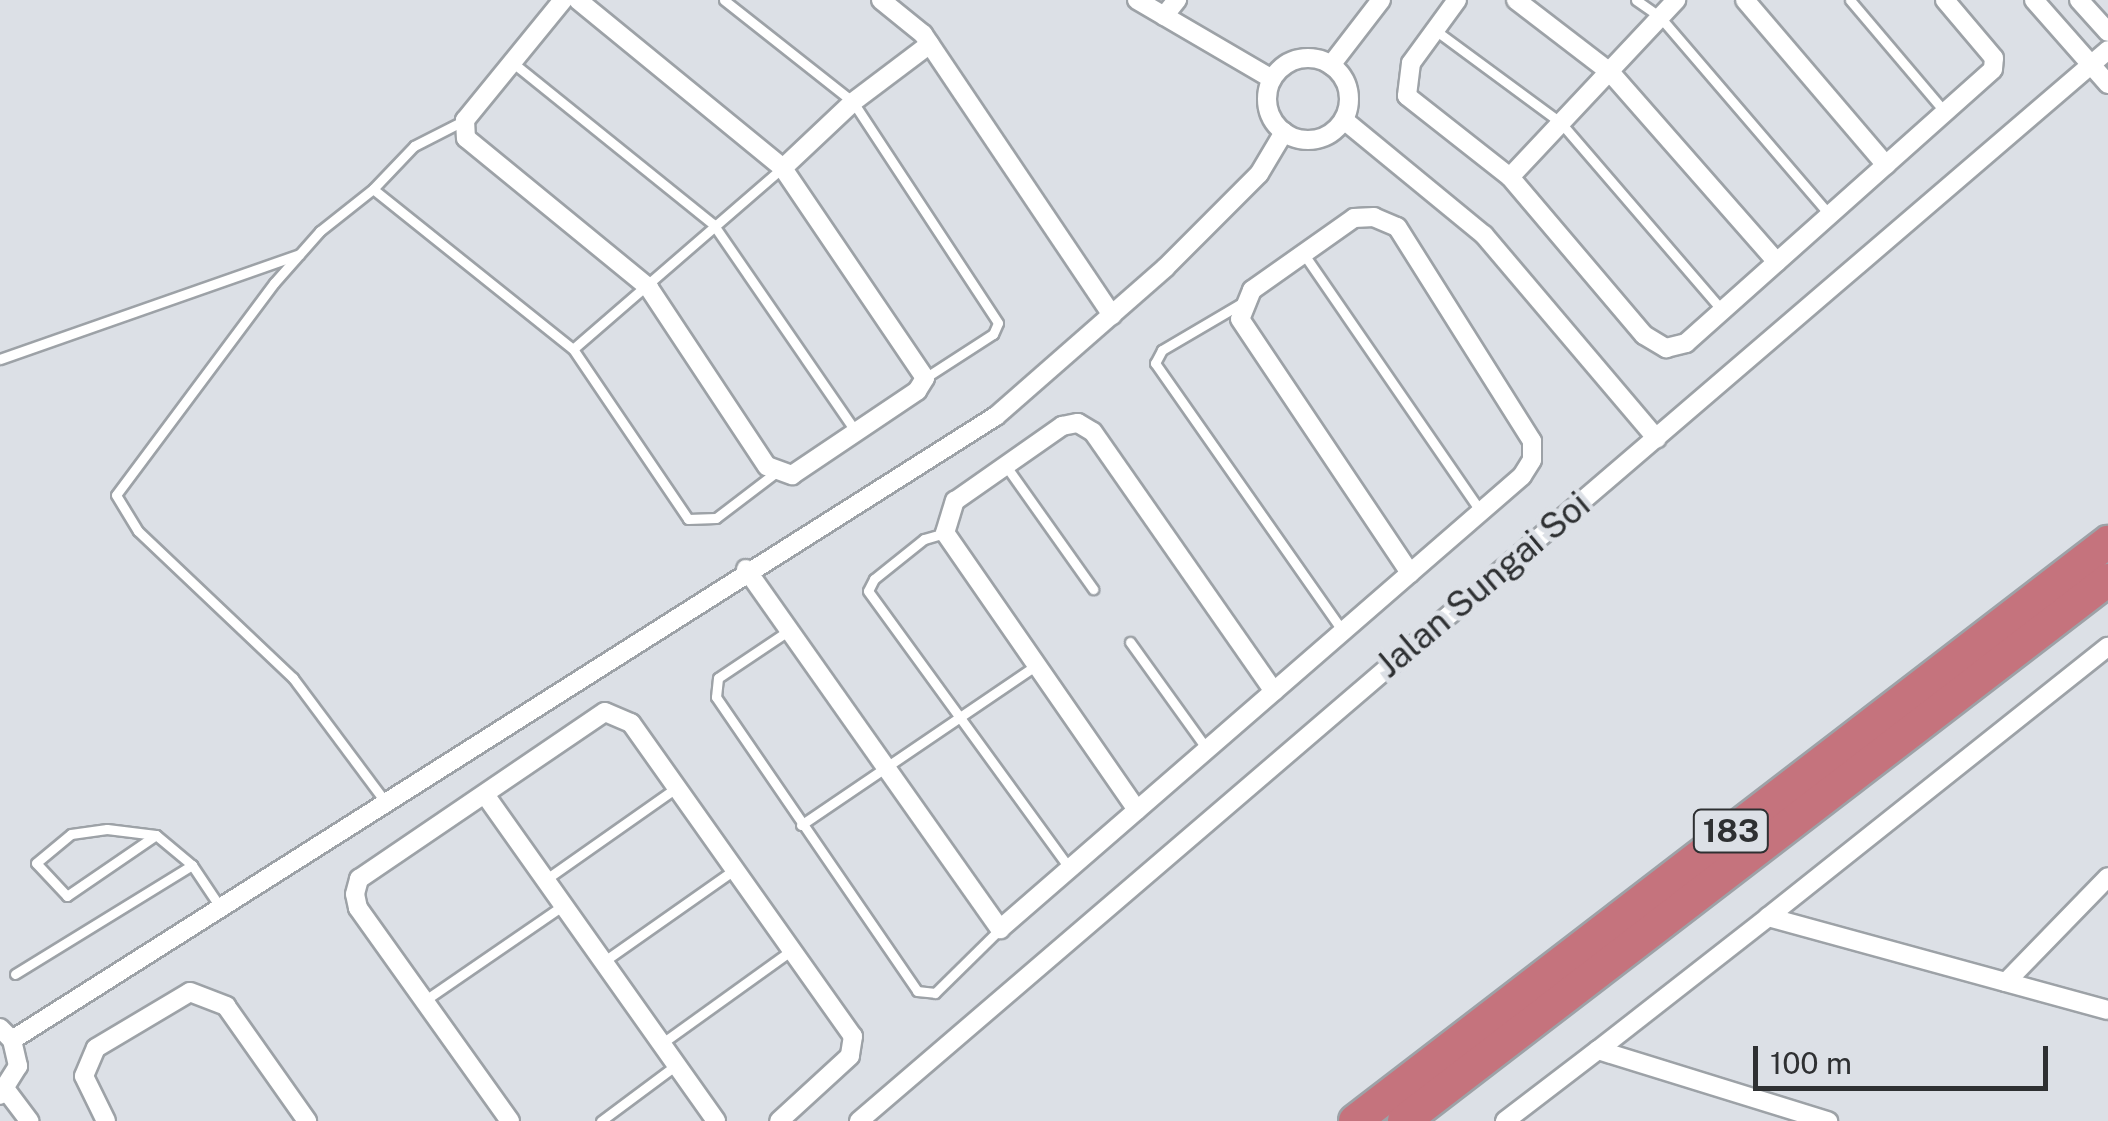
<!DOCTYPE html>
<style>
body{margin:0}
#map{position:relative;width:2108px;height:1121px;overflow:hidden;background:#dce0e6;font-family:"Public Sans",sans-serif}
div>[style]{position:absolute}
.roads{filter:drop-shadow(2px 0 #9da2a7) drop-shadow(-2px 0 #9da2a7) drop-shadow(0 2px #9da2a7) drop-shadow(0 -2px #9da2a7)}
.lane>*{height:9px;margin:-4.5px;padding:0 4.5px;transform-origin:4.5px;border-radius:4.5px;background:#fff}
.street>*{height:18px;margin:-9px;padding:0 9px;transform-origin:9px;border-radius:9px;background:#fff}
.street>.ring{margin:-9px;padding:0;box-sizing:content-box;background:none;border:18px solid #fff;border-radius:50%}
.highway>*{height:32px;margin:-16px;padding:0 16px;transform-origin:16px;border-radius:16px;background:#c5737d}
span{translate:-50% -50%;white-space:nowrap;text-align:center;line-height:1.15;-webkit-text-stroke:10px #dce0e6;paint-order:stroke}
.shield-label span{padding:2px 8px;background:#dce0e6;border:2px solid;border-radius:8px;-webkit-text-stroke-width:0}
.shield-label{font-size:32px;color:#2e3032;font-weight:700}
.street-label{font-size:35px;color:#2e3032}
.scale{position:absolute;left:1753px;top:1046px;width:295px;height:45px;box-sizing:border-box;border:5px solid #2e3032;border-top:0;padding-left:12px;font-size:30px;line-height:35px;white-space:nowrap;color:#2e3032;-webkit-text-stroke:8px #dce0e6;paint-order:stroke}
</style>
<div id="map">
<div class="roads">
<div class="lane">
<i style="left:724px;top:0;width:164px;rotate:38.3deg"></i>
<i style="left:853px;top:102px;width:264px;rotate:56.7deg"></i>
<i style="left:998px;top:323px;width:12px;rotate:114deg"></i>
<i style="left:993px;top:334px;width:81px;rotate:147.1deg"></i>
<i style="left:1636px;top:0;width:29px;rotate:35deg"></i>
<i style="left:1660px;top:17px;width:261px;rotate:49.4deg"></i>
<i style="left:1850px;top:0;width:147px;rotate:49.7deg"></i>
<i style="left:1435px;top:30px;width:157px;rotate:36.4deg"></i>
<i style="left:1561px;top:123px;width:245px;rotate:49.3deg"></i>
<i style="left:512px;top:62px;width:258px;rotate:38.9deg"></i>
<i style="left:713px;top:224px;width:252px;rotate:55.5deg"></i>
<i style="left:465px;top:120px;width:57px;rotate:153deg"></i>
<i style="left:414px;top:146px;width:59px;rotate:133.6deg"></i>
<i style="left:373px;top:189px;width:256px;rotate:38.7deg"></i>
<i style="left:573px;top:349px;width:205px;rotate:55.9deg"></i>
<i style="left:688px;top:519px;width:28px;rotate:-2deg"></i>
<i style="left:716px;top:518px;width:74px;rotate:-37.3deg"></i>
<i style="left:373px;top:189px;width:68px;rotate:141.6deg"></i>
<i style="left:320px;top:231px;width:69px;rotate:131.5deg"></i>
<i style="left:274px;top:283px;width:264px;rotate:126.7deg"></i>
<i style="left:116px;top:495px;width:42px;rotate:58.6deg"></i>
<i style="left:138px;top:531px;width:214px;rotate:43.5deg"></i>
<i style="left:293px;top:678px;width:152px;rotate:53.3deg"></i>
<i style="left:1303px;top:253px;width:313px;rotate:55.5deg"></i>
<i style="left:1242px;top:303px;width:93px;rotate:149.6deg"></i>
<i style="left:1162px;top:350px;width:15px;rotate:118deg"></i>
<i style="left:1155px;top:363px;width:327px;rotate:55deg"></i>
<i style="left:573px;top:349px;width:276px;rotate:-40.9deg"></i>
<i style="left:0;top:359px;width:317px;rotate:-19.3deg"></i>
<i style="left:1006px;top:466px;width:151px;rotate:54.7deg"></i>
<i style="left:945px;top:533px;width:22px;rotate:164deg"></i>
<i style="left:924px;top:539px;width:64px;rotate:141.3deg"></i>
<i style="left:874px;top:579px;width:13px;rotate:117deg"></i>
<i style="left:868px;top:591px;width:342px;rotate:54deg"></i>
<i style="left:788px;top:631px;width:84px;rotate:146.1deg"></i>
<i style="left:718px;top:678px;width:19px;rotate:96deg"></i>
<i style="left:716px;top:697px;width:356px;rotate:55.6deg"></i>
<i style="left:917px;top:991px;width:18px;rotate:6deg"></i>
<i style="left:935px;top:993px;width:91px;rotate:-44.6deg"></i>
<i style="left:1130px;top:642px;width:132px;rotate:54.3deg"></i>
<i style="left:801px;top:825px;width:283px;rotate:-34.2deg"></i>
<i style="left:156px;top:835px;width:108px;rotate:145.6deg"></i>
<i style="left:67px;top:896px;width:45px;rotate:-133.2deg"></i>
<i style="left:36px;top:863px;width:45px;rotate:-39.6deg"></i>
<i style="left:71px;top:834px;width:36px;rotate:-8deg"></i>
<i style="left:107px;top:829px;width:49px;rotate:7deg"></i>
<i style="left:156px;top:835px;width:47px;rotate:39.8deg"></i>
<i style="left:192px;top:865px;width:50px;rotate:56.3deg"></i>
<i style="left:545px;top:880px;width:160px;rotate:-35.1deg"></i>
<i style="left:603px;top:962px;width:160px;rotate:-35.1deg"></i>
<i style="left:15px;top:974px;width:208px;rotate:-31.6deg"></i>
<i style="left:424px;top:1001px;width:168px;rotate:-34.5deg"></i>
<i style="left:661px;top:1044px;width:163px;rotate:-35.7deg"></i>
<i style="left:601px;top:1121px;width:94px;rotate:-36.7deg"></i>
</div>
<div class="street">
<i style="left:563px;top:0;width:155px;rotate:129.2deg"></i>
<i style="left:465px;top:120px;width:18px;rotate:87deg"></i>
<i style="left:466px;top:138px;width:237px;rotate:39.3deg"></i>
<i style="left:649px;top:288px;width:214px;rotate:56.5deg"></i>
<i style="left:767px;top:466px;width:27px;rotate:20deg"></i>
<i style="left:792px;top:475px;width:151px;rotate:-33.9deg"></i>
<i style="left:917px;top:391px;width:15px;rotate:-58deg"></i>
<i style="left:925px;top:378px;width:254px;rotate:-124.1deg"></i>
<i style="left:783px;top:168px;width:265px;rotate:-140.7deg"></i>
<i style="left:881px;top:0;width:54px;rotate:39deg"></i>
<i style="left:923px;top:34px;width:339px;rotate:56.1deg"></i>
<i style="left:1137px;top:0;width:156px;rotate:30.3deg"></i>
<i style="left:1457px;top:0;width:78px;rotate:126.1deg"></i>
<i style="left:1411px;top:63px;width:33px;rotate:97deg"></i>
<i style="left:1407px;top:96px;width:131px;rotate:38.2deg"></i>
<i style="left:1510px;top:177px;width:207px;rotate:49.7deg"></i>
<i style="left:1644px;top:335px;width:26px;rotate:31deg"></i>
<i style="left:1666px;top:348px;width:21px;rotate:-14deg"></i>
<i style="left:1686px;top:343px;width:411px;rotate:-41.7deg"></i>
<i style="left:1993px;top:69px;width:11px;rotate:-85deg"></i>
<i style="left:1994px;top:58px;width:76px;rotate:-130.2deg"></i>
<i style="left:1516px;top:0;width:118px;rotate:37.5deg"></i>
<i style="left:1610px;top:72px;width:253px;rotate:48.7deg"></i>
<i style="left:1745px;top:0;width:217px;rotate:49.5deg"></i>
<i style="left:2034px;top:0;width:112px;rotate:48.6deg"></i>
<i style="left:2079px;top:0;width:43px;rotate:47.8deg"></i>
<i style="left:1164px;top:16px;width:21px;rotate:-51deg"></i>
<i class="ring" style="left:1267px;top:58px;width:64px;height:64px"></i>
<i style="left:1331px;top:65px;width:82px;rotate:-52.4deg"></i>
<i style="left:1344px;top:120px;width:181px;rotate:39.4deg"></i>
<i style="left:1484px;top:235px;width:267px;rotate:49.7deg"></i>
<i style="left:783px;top:168px;width:96px;rotate:-43.3deg"></i>
<i style="left:853px;top:102px;width:96px;rotate:-37deg"></i>
<i style="left:1510px;top:177px;width:243px;rotate:-46.8deg"></i>
<i style="left:746px;top:569px;width:441px;rotate:54.8deg"></i>
<i style="left:1000px;top:929px;width:691px;rotate:-40.95deg"></i>
<i style="left:1522px;top:476px;width:19px;rotate:-58deg"></i>
<i style="left:1532px;top:460px;width:19px;rotate:-90deg"></i>
<i style="left:1532px;top:441px;width:253px;rotate:-122.2deg"></i>
<i style="left:1397px;top:227px;width:25px;rotate:-157deg"></i>
<i style="left:1374px;top:217px;width:20px;rotate:177deg"></i>
<i style="left:1354px;top:218px;width:125px;rotate:144.8deg"></i>
<i style="left:1252px;top:290px;width:31px;rotate:112deg"></i>
<i style="left:1240px;top:319px;width:306px;rotate:56.2deg"></i>
<i style="left:486px;top:796px;width:398px;rotate:54.7deg"></i>
<i style="left:1137px;top:810px;width:337px;rotate:-124.7deg"></i>
<i style="left:945px;top:533px;width:34px;rotate:-73deg"></i>
<i style="left:955px;top:501px;width:131px;rotate:-35deg"></i>
<i style="left:1062px;top:426px;width:16px;rotate:-11deg"></i>
<i style="left:1078px;top:423px;width:17px;rotate:31deg"></i>
<i style="left:1093px;top:432px;width:316px;rotate:55.1deg"></i>
<i style="left:1768px;top:917px;width:434px;rotate:-38.5deg"></i>
<i style="left:2006px;top:982px;width:146px;rotate:-45.8deg"></i>
<i style="left:0;top:1028px;width:17px;rotate:45deg"></i>
<i style="left:12px;top:1040px;width:27px;rotate:77deg"></i>
<i style="left:18px;top:1066px;width:34px;rotate:122deg"></i>
<i style="left:12px;top:1040px;width:1165px;rotate:-32.38deg"></i>
<i style="left:996px;top:416px;width:225px;rotate:-41.2deg"></i>
<i style="left:1165px;top:268px;width:133px;rotate:-45deg"></i>
<i style="left:1259px;top:174px;width:49px;rotate:-59.2deg"></i>
<i style="left:1598px;top:1050px;width:216px;rotate:-38deg"></i>
<i style="left:1768px;top:917px;width:352px;rotate:15.3deg"></i>
<i style="left:6px;top:1090px;width:39px;rotate:53deg"></i>
<i style="left:106px;top:1121px;width:50px;rotate:-116.1deg"></i>
<i style="left:84px;top:1076px;width:30px;rotate:-67deg"></i>
<i style="left:96px;top:1048px;width:109px;rotate:-30.8deg"></i>
<i style="left:190px;top:992px;width:39px;rotate:21deg"></i>
<i style="left:226px;top:1006px;width:141px;rotate:54.8deg"></i>
<i style="left:510px;top:1121px;width:262px;rotate:-125.5deg"></i>
<i style="left:358px;top:908px;width:14px;rotate:-102deg"></i>
<i style="left:355px;top:894px;width:16px;rotate:-75deg"></i>
<i style="left:359px;top:879px;width:297px;rotate:-34.2deg"></i>
<i style="left:605px;top:712px;width:28px;rotate:23deg"></i>
<i style="left:631px;top:723px;width:384px;rotate:54.7deg"></i>
<i style="left:853px;top:1036px;width:20px;rotate:99deg"></i>
<i style="left:850px;top:1056px;width:96px;rotate:137.5deg"></i>
<i style="left:859px;top:1121px;width:1645px;rotate:-40.61deg"></i>
<i style="left:1505px;top:1121px;width:117px;rotate:-37.4deg"></i>
<i style="left:1598px;top:1050px;width:241px;rotate:17.2deg"></i>
</div>
<div class="highway">
<i style="left:1355px;top:1121px;width:950px;rotate:-37.56deg"></i>
<i style="left:1404px;top:1121px;width:888px;rotate:-37.54deg"></i>
</div>
</div>
<div class="shield-label">
<span style="left:1731px;top:831px">183</span>
</div>
<div class="street-label">
<span style="left:1483px;top:585px;rotate:-40deg">Jalan Sungai Soi</span>
</div>
<div class="scale">100 m</div>
</div>
